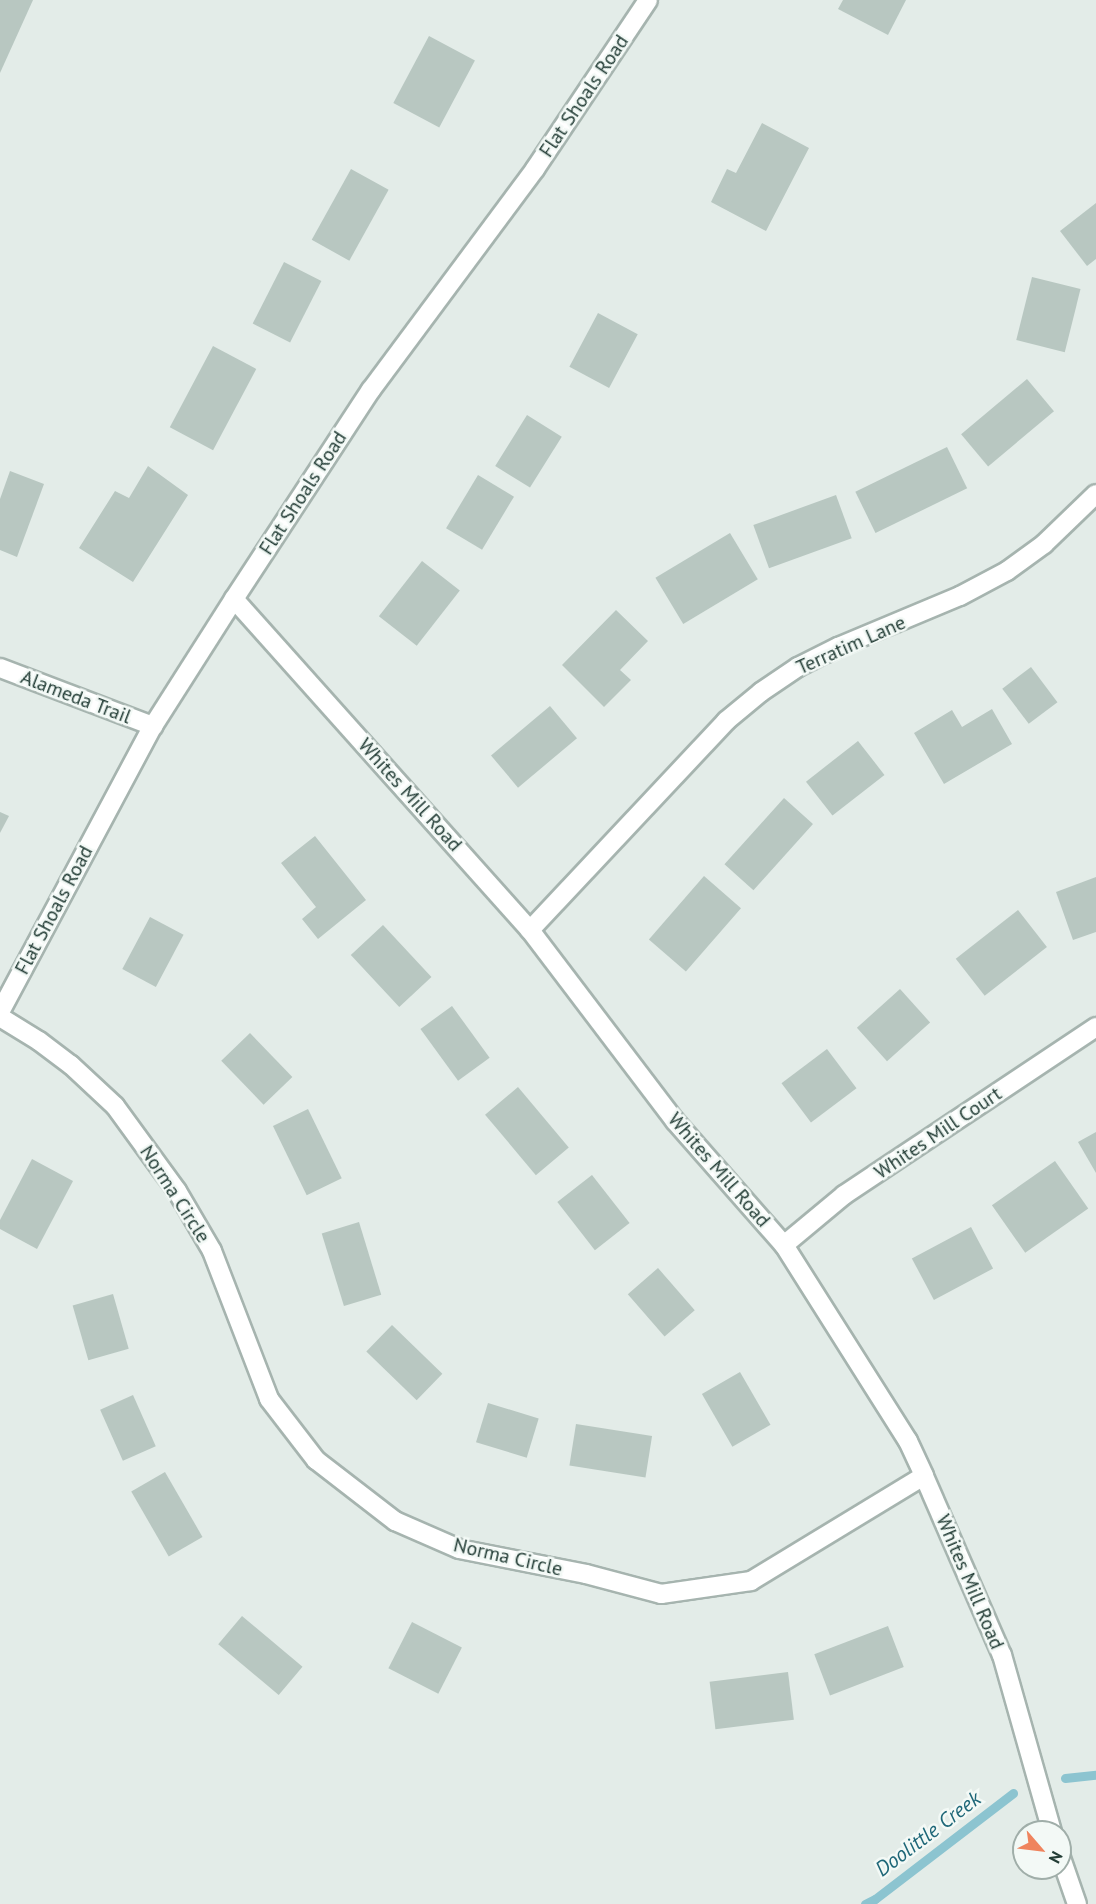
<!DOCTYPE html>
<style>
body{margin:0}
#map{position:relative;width:1096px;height:1904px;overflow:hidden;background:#e3ece8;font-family:"PT Sans",sans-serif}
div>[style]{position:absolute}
.stream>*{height:9px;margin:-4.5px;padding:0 4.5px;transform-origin:4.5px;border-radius:4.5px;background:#8cc4d0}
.building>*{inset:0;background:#b8c7c1;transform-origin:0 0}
.roads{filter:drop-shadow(2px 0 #a6b4af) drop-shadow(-2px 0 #a6b4af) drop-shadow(0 2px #a6b4af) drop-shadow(0 -2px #a6b4af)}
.minor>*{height:18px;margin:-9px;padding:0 9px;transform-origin:9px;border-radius:9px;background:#fff}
.tertiary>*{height:18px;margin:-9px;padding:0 9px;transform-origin:9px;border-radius:9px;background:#fff}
.secondary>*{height:18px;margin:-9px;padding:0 9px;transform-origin:9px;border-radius:9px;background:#fff}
span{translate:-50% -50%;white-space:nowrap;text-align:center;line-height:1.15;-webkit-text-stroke:5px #f3f9f6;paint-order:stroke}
.street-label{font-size:20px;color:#233d36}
.water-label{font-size:21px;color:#1e6778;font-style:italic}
.north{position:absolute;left:1012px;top:1820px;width:60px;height:60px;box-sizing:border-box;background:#f3f9f6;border:2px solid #a0aea9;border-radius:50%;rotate:118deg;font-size:16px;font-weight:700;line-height:24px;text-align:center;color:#233d36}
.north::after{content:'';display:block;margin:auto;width:21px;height:27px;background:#ef845e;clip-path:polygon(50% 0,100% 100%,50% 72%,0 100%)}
</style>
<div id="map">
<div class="stream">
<i style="left:1065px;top:1778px;width:31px;rotate:-6deg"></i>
<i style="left:865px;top:1904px;width:11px;rotate:-27deg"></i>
<i style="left:875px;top:1899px;width:174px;rotate:-37.5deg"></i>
</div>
<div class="building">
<i style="clip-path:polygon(0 0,33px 0,0 73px)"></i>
<i style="clip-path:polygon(843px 0,906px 0,888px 35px,838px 9px)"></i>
<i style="left:429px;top:36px;width:52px;height:76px;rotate:28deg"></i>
<i style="clip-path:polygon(762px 123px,809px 148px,766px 231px,711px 202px,727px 169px,736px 173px)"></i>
<i style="left:351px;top:169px;width:43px;height:81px;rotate:29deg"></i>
<i style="clip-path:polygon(1096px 203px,1096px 259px,1087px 266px,1060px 231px)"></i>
<i style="left:284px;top:262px;width:42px;height:69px;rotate:27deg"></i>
<i style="left:1032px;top:277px;width:50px;height:65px;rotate:14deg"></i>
<i style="left:598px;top:313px;width:45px;height:61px;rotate:28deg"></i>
<i style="left:213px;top:346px;width:49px;height:92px;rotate:28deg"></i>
<i style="left:1027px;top:379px;width:42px;height:86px;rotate:50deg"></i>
<i style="left:527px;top:415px;width:41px;height:60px;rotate:32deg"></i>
<i style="left:947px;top:447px;width:46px;height:102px;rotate:64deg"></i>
<i style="clip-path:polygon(148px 466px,188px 495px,133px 582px,79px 548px,115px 491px,129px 498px)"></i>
<i style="clip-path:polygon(10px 471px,44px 484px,17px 557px,0 550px,0 499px)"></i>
<i style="left:478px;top:475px;width:42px;height:62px;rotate:31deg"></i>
<i style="left:836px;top:495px;width:46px;height:88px;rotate:70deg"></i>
<i style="left:730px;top:533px;width:54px;height:87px;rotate:59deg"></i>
<i style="left:422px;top:561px;width:48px;height:70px;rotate:38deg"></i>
<i style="clip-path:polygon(616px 610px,648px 641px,620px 670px,631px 680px,604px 707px,562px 665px)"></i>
<i style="left:1031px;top:667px;width:44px;height:36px;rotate:53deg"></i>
<i style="left:550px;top:706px;width:42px;height:77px;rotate:50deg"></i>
<i style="clip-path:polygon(992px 709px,1012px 744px,944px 784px,914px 733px,952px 710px,962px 727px)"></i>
<i style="left:858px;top:741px;width:43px;height:66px;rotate:52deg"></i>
<i style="left:784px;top:798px;width:39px;height:89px;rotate:42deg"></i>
<i style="clip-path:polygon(0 812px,9px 816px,0 833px)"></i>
<i style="clip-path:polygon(315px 836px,366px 900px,318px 939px,302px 919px,316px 907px,281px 863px)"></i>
<i style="left:704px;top:876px;width:49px;height:84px;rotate:41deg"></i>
<i style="clip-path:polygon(1096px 877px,1096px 932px,1073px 940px,1056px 892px)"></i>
<i style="left:1018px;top:910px;width:47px;height:79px;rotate:52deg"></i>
<i style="left:150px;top:917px;width:38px;height:59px;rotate:28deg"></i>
<i style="left:383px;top:925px;width:71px;height:44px;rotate:47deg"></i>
<i style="left:900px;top:989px;width:45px;height:58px;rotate:48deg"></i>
<i style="left:452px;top:1006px;width:64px;height:39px;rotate:54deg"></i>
<i style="left:250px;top:1033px;width:61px;height:40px;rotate:46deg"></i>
<i style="left:827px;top:1049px;width:49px;height:57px;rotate:53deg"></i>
<i style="left:518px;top:1087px;width:79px;height:43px;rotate:50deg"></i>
<i style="left:308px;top:1109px;width:77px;height:39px;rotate:64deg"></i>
<i style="clip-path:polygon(1096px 1132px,1096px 1173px,1078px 1142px)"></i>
<i style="clip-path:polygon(32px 1159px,73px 1181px,37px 1249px,0 1229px,0 1220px)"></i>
<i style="left:1055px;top:1161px;width:58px;height:77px;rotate:55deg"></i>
<i style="left:592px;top:1175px;width:61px;height:44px;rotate:52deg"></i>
<i style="left:359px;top:1222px;width:76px;height:39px;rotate:73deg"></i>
<i style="left:971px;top:1227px;width:47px;height:67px;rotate:62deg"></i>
<i style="left:658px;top:1268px;width:56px;height:40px;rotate:49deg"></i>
<i style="left:113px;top:1294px;width:57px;height:42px;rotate:74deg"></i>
<i style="left:392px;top:1325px;width:70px;height:37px;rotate:44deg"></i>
<i style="left:740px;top:1372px;width:61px;height:44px;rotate:60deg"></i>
<i style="left:133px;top:1395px;width:56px;height:36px;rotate:66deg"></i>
<i style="left:488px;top:1403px;width:53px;height:41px;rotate:17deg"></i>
<i style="left:576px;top:1424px;width:77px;height:42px;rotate:9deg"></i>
<i style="left:165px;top:1472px;width:75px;height:39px;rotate:60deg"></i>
<i style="left:242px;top:1616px;width:79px;height:37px;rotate:40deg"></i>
<i style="left:412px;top:1622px;width:56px;height:52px;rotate:27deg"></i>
<i style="left:888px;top:1626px;width:44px;height:79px;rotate:69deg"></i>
<i style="left:788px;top:1672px;width:48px;height:79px;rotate:83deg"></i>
</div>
<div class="roads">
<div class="minor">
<i style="left:0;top:668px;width:164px;rotate:20.8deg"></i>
<i style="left:530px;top:930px;width:287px;rotate:-46.8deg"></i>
<i style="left:726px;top:721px;width:45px;rotate:-39.6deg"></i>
<i style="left:761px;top:692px;width:45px;rotate:-34deg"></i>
<i style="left:798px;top:667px;width:45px;rotate:-26.6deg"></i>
<i style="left:838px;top:647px;width:132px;rotate:-22.7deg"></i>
<i style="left:960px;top:596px;width:53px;rotate:-28deg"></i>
<i style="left:1007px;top:571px;width:46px;rotate:-36.1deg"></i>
<i style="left:1044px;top:544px;width:72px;rotate:-43.9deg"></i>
<i style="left:0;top:1017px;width:46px;rotate:31.6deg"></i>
<i style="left:39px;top:1041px;width:40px;rotate:37deg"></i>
<i style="left:71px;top:1065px;width:60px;rotate:43deg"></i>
<i style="left:115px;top:1106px;width:105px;rotate:53.9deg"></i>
<i style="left:177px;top:1191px;width:69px;rotate:59.7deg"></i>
<i style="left:212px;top:1251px;width:159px;rotate:68.9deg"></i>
<i style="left:269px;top:1399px;width:77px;rotate:52.4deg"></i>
<i style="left:316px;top:1460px;width:100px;rotate:37.7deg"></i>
<i style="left:395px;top:1521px;width:70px;rotate:23.6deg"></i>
<i style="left:459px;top:1549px;width:129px;rotate:11.1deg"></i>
<i style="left:586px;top:1574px;width:78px;rotate:14.9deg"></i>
<i style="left:661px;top:1594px;width:91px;rotate:-8.2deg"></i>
<i style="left:751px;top:1581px;width:202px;rotate:-31.3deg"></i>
<i style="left:784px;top:1245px;width:78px;rotate:-39.8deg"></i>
<i style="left:844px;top:1195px;width:303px;rotate:-33.7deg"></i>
</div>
<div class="tertiary">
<i style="left:234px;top:599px;width:444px;rotate:48.2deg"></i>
<i style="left:530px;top:930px;width:240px;rotate:52.8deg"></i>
<i style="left:675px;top:1121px;width:165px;rotate:48.7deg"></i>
<i style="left:784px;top:1245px;width:232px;rotate:57.7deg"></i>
<i style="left:908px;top:1441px;width:38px;rotate:65deg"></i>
<i style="left:924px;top:1476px;width:195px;rotate:66.5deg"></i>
<i style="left:1002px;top:1655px;width:184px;rotate:74.2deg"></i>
<i style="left:1060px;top:1855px;width:52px;rotate:70.9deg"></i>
</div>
<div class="secondary">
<i style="left:0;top:1012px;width:324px;rotate:-61.9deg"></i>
<i style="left:153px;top:726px;width:151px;rotate:-57.5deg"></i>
<i style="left:234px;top:599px;width:250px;rotate:-56.8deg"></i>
<i style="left:371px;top:390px;width:275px;rotate:-53.4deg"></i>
<i style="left:535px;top:169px;width:203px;rotate:-56.2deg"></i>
</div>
</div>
<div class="street-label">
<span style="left:584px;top:96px;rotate:-56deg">Flat Shoals Road</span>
<span style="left:303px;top:493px;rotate:-57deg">Flat Shoals Road</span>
<span style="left:851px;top:645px;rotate:-24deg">Terratim Lane</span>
<span style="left:76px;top:697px;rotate:21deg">Alameda Trail</span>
<span style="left:410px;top:795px;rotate:48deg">Whites Mill Road</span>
<span style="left:54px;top:910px;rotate:-62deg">Flat Shoals Road</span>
<span style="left:938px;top:1133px;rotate:-34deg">Whites Mill Court</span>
<span style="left:719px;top:1170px;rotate:49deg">Whites Mill Road</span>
<span style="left:175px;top:1194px;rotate:57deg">Norma Circle</span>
<span style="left:508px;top:1557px;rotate:13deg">Norma Circle</span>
<span style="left:970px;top:1582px;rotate:67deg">Whites Mill Road</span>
</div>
<div class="water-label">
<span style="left:928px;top:1834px;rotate:-37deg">Doolittle Creek</span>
</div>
<div class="north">N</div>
</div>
